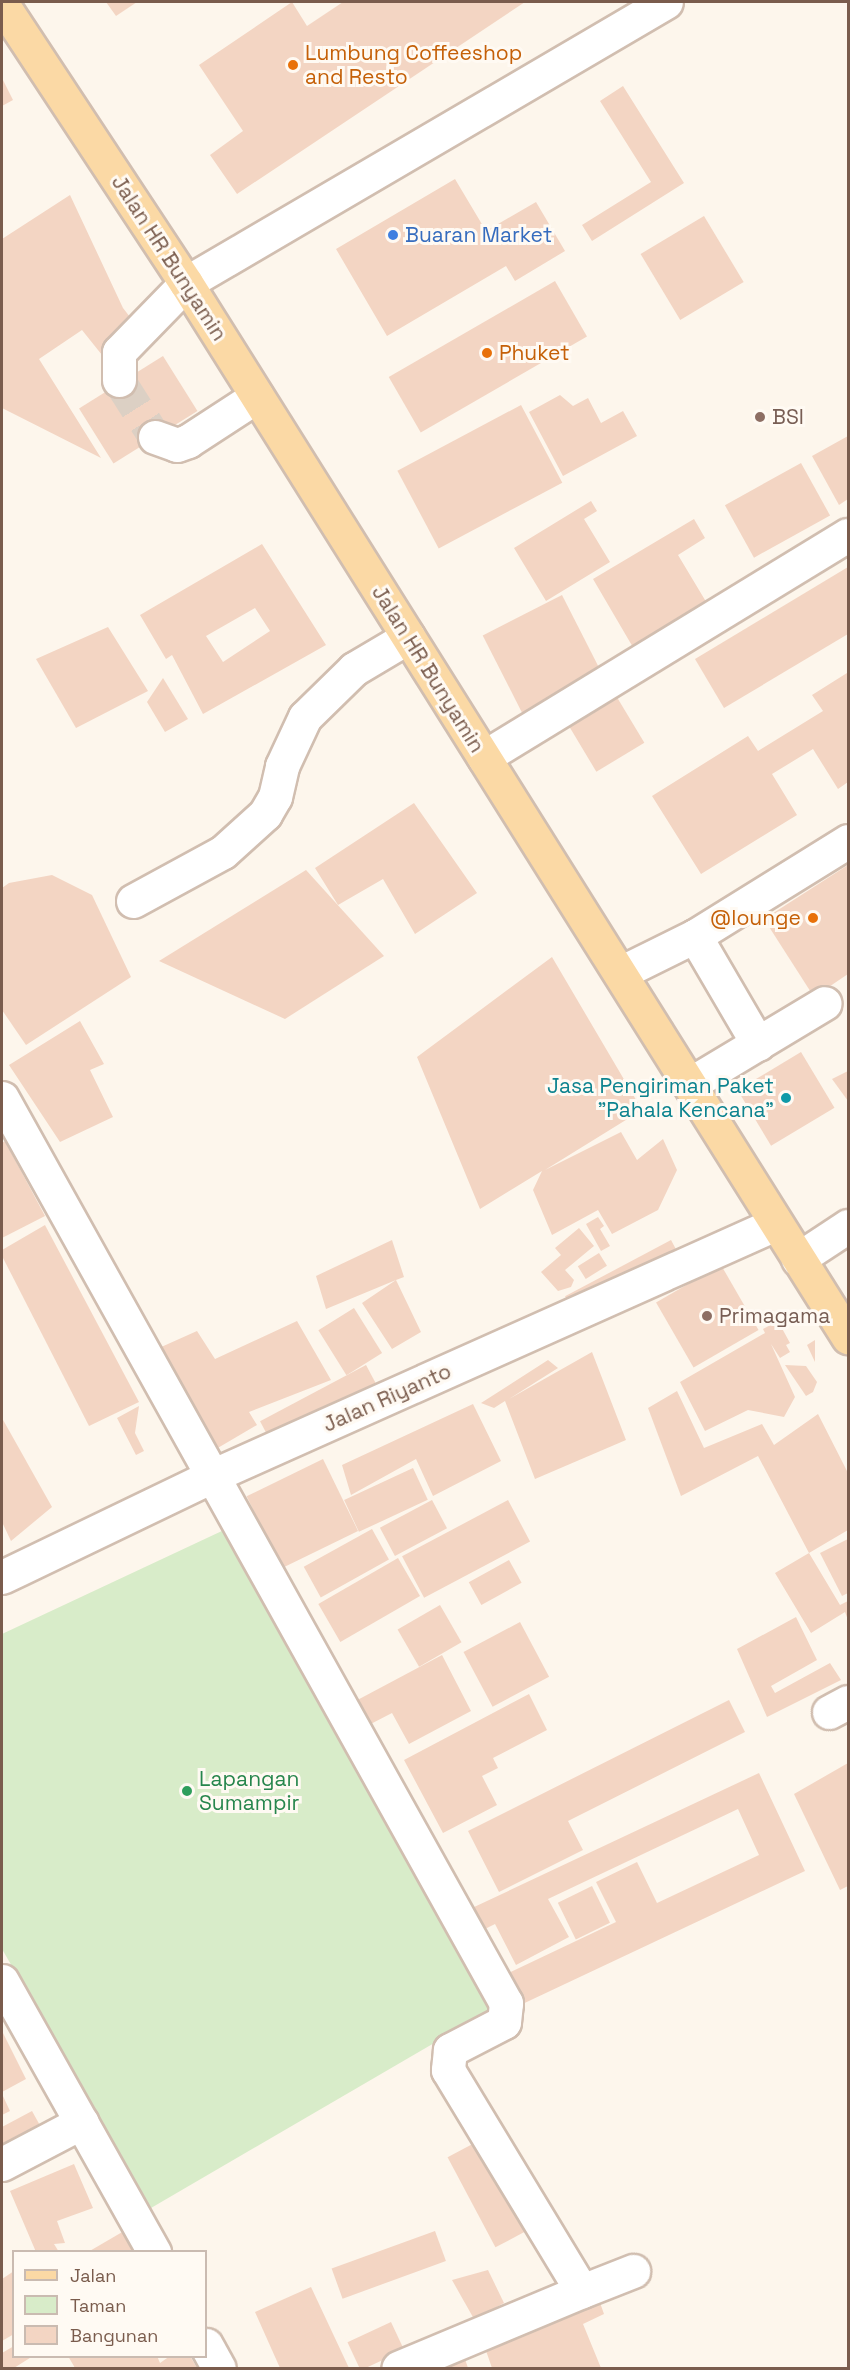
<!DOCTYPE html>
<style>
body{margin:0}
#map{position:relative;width:850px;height:2370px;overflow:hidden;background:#fdf6ec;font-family:"Space Grotesk",sans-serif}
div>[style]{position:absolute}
.green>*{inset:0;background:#d8ecc9}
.building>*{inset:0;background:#f3d5c3;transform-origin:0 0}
.minor-tunnel>*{height:33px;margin-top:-16.5px;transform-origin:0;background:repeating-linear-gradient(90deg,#dcd0c4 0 33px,transparent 0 49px)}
.roads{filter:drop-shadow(2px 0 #d1beb0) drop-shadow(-2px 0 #d1beb0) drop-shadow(0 2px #d1beb0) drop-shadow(0 -2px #d1beb0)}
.minor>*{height:33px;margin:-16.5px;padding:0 16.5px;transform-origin:16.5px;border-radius:16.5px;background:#fff}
.major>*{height:33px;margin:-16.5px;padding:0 16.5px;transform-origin:16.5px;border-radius:16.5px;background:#fbd9a5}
.dots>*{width:16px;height:16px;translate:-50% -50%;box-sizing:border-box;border:3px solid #fffaf3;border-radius:50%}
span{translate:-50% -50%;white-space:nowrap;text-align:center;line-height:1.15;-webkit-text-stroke:6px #fffaf3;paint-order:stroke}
.food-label{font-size:21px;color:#c56008}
.left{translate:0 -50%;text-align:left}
.right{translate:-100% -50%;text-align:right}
.shop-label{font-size:21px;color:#366cbe}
.street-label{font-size:21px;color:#7a5c4d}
.education-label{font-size:21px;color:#785e54}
.culture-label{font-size:21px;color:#0d838f}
.leisure-label{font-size:21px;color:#27864d}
.frame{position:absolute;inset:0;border:3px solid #7a5c4d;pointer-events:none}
.legend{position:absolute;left:12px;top:2250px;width:195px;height:108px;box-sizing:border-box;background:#fffaf3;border:2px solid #cabbb1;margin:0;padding:8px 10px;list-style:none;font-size:18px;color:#7a5c4d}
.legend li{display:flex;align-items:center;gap:12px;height:30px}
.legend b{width:30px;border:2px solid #cabbb1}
</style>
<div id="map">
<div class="green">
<i style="clip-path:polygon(224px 1530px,496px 2007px,151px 2208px,2px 1949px,2px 1634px)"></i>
</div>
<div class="building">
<i style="clip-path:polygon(106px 2px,137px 2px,116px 16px)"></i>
<i style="clip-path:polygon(292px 2px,307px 26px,343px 2px,525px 2px,237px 194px,210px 155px,243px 131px,199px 65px)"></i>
<i style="clip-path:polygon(2px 78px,13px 100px,2px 106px)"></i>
<i style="clip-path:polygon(623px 86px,684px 183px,592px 241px,582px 225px,651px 182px,600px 101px)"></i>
<i style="clip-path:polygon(455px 179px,486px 231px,536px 202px,565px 251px,515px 281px,506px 266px,387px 336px,336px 249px)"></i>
<i style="clip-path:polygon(70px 195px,123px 308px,140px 330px,102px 355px,82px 330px,39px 359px,101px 458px,2px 408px,2px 239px)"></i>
<i style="left:704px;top:216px;width:77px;height:74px;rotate:59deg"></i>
<i style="left:555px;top:281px;width:64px;height:192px;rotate:60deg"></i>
<i style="left:163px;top:356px;width:65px;height:99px;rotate:58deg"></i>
<i style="clip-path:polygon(560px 395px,573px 406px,588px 398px,601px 423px,623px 411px,637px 436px,563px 476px,529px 412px)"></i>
<i style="left:521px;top:405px;width:88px;height:140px;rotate:62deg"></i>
<i style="clip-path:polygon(848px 436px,848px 499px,839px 505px,812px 456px)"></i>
<i style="left:801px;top:463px;width:60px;height:87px;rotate:61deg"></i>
<i style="clip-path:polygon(591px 501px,597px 511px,584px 519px,610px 562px,546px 601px,514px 548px)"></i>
<i style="clip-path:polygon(694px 519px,705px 538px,678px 555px,708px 605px,634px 649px,593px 579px)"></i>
<i style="clip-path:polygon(evenodd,262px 544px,326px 645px,203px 714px,172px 655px,166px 659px,140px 615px,262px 544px,255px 608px,270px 631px,223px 662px,206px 636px,255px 608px)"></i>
<i style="clip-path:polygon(848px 567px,848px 634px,724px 708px,695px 659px)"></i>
<i style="left:562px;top:595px;width:92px;height:89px;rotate:63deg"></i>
<i style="clip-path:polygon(108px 627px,148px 691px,76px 728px,36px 659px)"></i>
<i style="clip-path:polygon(847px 673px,848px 782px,838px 789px,813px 749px,772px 774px,797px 815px,701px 874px,652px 796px,748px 736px,758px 751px,823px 711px,812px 695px)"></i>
<i style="clip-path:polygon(163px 678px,188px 719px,165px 732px,147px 702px)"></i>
<i style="left:615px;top:694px;width:57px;height:56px;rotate:59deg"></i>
<i style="clip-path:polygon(414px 803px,477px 893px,415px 934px,383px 879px,338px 905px,315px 868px)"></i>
<i style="clip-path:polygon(848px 865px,848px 974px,814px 997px,764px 919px)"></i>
<i style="clip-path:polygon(306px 870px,384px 956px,285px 1019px,159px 961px)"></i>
<i style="clip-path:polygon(52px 875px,92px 895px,131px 977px,26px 1045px,2px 1010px,2px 888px,9px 883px)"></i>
<i style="clip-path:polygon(552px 957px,642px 1110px,545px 1170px,621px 1132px,637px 1160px,663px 1139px,677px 1170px,658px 1210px,612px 1234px,598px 1210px,552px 1235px,533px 1190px,542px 1171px,480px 1209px,417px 1057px)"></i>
<i style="clip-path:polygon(80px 1021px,104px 1064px,90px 1070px,113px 1117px,60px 1142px,9px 1065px)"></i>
<i style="left:801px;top:1052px;width:65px;height:74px;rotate:59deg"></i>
<i style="clip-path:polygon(848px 1071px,848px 1101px,832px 1079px)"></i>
<i style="clip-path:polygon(5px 1141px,45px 1216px,2px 1238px,2px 1143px)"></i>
<i style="clip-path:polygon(598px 1217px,604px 1226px,600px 1229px,610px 1246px,601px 1251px,586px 1224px)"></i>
<i style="clip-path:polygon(45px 1225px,139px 1402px,89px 1426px,2px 1256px,2px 1250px)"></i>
<i style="clip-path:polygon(579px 1228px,594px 1246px,565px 1270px,574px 1280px,571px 1287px,558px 1291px,541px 1272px,561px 1255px,555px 1248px)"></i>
<i style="clip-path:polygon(392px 1240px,404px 1277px,396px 1280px,421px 1332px,392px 1349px,362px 1303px,396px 1280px,326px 1309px,316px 1276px)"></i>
<i style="left:671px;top:1240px;width:19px;height:120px;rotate:62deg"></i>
<i style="left:599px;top:1253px;width:15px;height:25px;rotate:58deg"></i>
<i style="left:721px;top:1265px;width:75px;height:75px;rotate:60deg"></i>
<i style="left:354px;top:1308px;width:53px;height:42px;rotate:58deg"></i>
<i style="clip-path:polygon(773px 1310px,775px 1317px,763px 1319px,759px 1312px)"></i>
<i style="clip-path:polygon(297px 1321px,331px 1380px,249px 1412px,257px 1425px,216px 1449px,159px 1348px,197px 1331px,215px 1359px)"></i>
<i style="clip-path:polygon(778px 1321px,790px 1343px,786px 1345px,790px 1352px,780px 1358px,771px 1344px,795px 1397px,784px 1417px,748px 1410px,705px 1431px,680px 1382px,765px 1333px,763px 1329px)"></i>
<i style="clip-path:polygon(815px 1340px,815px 1362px,807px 1345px)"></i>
<i style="clip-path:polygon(592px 1352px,626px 1440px,535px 1479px,505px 1401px,494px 1408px,481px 1403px,548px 1360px,558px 1368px,509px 1399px)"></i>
<i style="left:366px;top:1365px;width:27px;height:120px;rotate:62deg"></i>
<i style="clip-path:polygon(785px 1365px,806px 1366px,817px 1382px,813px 1392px,806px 1396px)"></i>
<i style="clip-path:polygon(677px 1391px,704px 1448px,762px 1424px,774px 1445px,818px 1414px,848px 1473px,848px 1530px,809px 1553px,758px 1456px,681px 1496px,648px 1408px)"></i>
<i style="clip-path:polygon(473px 1404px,501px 1461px,433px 1496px,416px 1459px,351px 1495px,342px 1465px)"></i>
<i style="clip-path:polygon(139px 1406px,135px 1433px,144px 1451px,136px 1455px,117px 1418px)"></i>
<i style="clip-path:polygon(2px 1418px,52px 1507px,11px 1541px,2px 1522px)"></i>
<i style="left:323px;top:1459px;width:80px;height:85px;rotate:64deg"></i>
<i style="left:413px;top:1468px;width:35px;height:76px;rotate:65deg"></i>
<i style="left:432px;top:1500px;width:32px;height:59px;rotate:62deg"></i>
<i style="left:508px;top:1500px;width:47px;height:120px;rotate:62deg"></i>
<i style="left:372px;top:1529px;width:35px;height:78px;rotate:61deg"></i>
<i style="clip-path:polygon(848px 1539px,848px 1593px,842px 1596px,820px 1553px)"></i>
<i style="clip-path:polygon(809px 1553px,840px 1605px,848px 1601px,848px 1620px,845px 1612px,811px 1633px,775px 1573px)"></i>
<i style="left:398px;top:1558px;width:44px;height:92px;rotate:60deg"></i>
<i style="left:509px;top:1560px;width:26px;height:46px;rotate:61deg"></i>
<i style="left:440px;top:1605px;width:43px;height:49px;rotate:60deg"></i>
<i style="clip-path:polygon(796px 1617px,817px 1660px,771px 1686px,775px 1693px,830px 1663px,841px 1680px,767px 1717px,737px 1649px)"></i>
<i style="left:520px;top:1622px;width:62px;height:64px;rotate:62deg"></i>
<i style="clip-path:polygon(442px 1655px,471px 1711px,409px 1744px,392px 1713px,361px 1729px,348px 1705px)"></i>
<i style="clip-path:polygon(529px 1694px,547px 1730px,493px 1758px,498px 1768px,482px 1776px,497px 1805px,443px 1833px,404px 1760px)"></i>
<i style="clip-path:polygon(729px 1700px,745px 1732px,568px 1821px,583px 1850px,499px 1892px,468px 1831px)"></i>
<i style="clip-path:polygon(848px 1763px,848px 1886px,840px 1890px,794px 1794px)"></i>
<i style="clip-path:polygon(759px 1773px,805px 1871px,514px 2008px,500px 1977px,616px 1922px,596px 1882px,637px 1862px,657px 1903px,759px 1855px,738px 1809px,548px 1899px,569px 1937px,516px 1965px,495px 1924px,483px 1930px,472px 1908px)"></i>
<i style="left:592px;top:1886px;width:41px;height:38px;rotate:64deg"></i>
<i style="clip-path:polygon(2px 2031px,26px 2079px,2px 2092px)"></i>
<i style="clip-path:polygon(2px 2094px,10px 2111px,2px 2115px)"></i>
<i style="clip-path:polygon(32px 2111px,42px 2129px,2px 2151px,2px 2127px)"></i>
<i style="left:482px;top:2139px;width:102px;height:39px;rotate:62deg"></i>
<i style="clip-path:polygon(74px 2164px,93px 2208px,57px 2221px,65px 2243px,54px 2244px,59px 2252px,36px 2252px,10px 2191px)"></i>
<i style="clip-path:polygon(124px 2231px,136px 2252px,88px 2252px)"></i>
<i style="left:435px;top:2231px;width:32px;height:110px;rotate:70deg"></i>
<i style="clip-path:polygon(488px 2270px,504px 2303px,474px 2319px,452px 2280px)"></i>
<i style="clip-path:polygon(14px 2271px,14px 2334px,2px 2341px,2px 2279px)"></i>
<i style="clip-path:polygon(311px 2287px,349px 2368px,280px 2368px,255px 2312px)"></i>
<i style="clip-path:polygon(598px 2297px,604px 2314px,583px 2324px,601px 2368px,492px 2368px,484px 2345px)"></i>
<i style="left:391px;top:2322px;width:31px;height:48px;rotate:65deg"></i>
<i style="clip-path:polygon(14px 2346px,14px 2356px,33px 2356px,14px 2368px,2px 2368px,2px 2353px)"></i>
<i style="clip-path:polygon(68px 2356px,157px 2356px,160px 2363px,170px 2356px,190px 2356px,197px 2368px,75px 2368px)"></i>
<i style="clip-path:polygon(464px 2356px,468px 2368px,431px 2368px)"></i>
</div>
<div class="minor-tunnel">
<i style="left:119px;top:380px;width:67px;rotate:57.7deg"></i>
</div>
<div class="roads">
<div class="minor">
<i style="left:119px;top:380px;width:28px;rotate:-90deg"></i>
<i style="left:119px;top:352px;width:96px;rotate:-45.8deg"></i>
<i style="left:186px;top:283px;width:556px;rotate:-30.35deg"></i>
<i style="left:155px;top:437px;width:23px;rotate:20deg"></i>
<i style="left:177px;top:445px;width:12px;rotate:-20deg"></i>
<i style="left:188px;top:441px;width:82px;rotate:-33.1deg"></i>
<i style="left:484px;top:757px;width:426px;rotate:-31.4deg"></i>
<i style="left:133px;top:901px;width:102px;rotate:-28.6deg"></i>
<i style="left:223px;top:852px;width:57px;rotate:-42.1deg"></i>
<i style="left:265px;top:814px;width:20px;rotate:-60deg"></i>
<i style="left:275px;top:797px;width:32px;rotate:-77deg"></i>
<i style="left:282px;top:766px;width:54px;rotate:-64.9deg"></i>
<i style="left:305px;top:717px;width:69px;rotate:-44.4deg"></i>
<i style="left:354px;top:669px;width:63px;rotate:-30.7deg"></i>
<i style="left:620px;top:973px;width:84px;rotate:-26.3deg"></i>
<i style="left:758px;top:1044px;width:125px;rotate:-120.3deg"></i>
<i style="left:695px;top:936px;width:180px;rotate:-31.8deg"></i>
<i style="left:690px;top:1084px;width:157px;rotate:-31deg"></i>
<i style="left:2px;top:1098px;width:1036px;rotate:60.89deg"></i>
<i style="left:506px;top:2003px;width:19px;rotate:96deg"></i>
<i style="left:504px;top:2022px;width:61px;rotate:152.6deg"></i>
<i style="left:450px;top:2050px;width:20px;rotate:96deg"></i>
<i style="left:448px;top:2070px;width:258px;rotate:58.8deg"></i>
<i style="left:582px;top:2291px;width:199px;rotate:157.3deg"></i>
<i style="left:798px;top:1259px;width:60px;rotate:-33.4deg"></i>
<i style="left:2px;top:1577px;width:235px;rotate:-25.7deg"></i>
<i style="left:214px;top:1475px;width:615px;rotate:-24.1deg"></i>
<i style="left:829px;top:1712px;width:21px;rotate:-28deg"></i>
<i style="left:2px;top:1981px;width:311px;rotate:60.7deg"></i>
<i style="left:2px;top:2164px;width:90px;rotate:-27.7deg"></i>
<i style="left:582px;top:2291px;width:55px;rotate:-21.4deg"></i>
<i style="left:206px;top:2345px;width:26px;rotate:61deg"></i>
</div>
<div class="major">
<i style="left:2px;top:4px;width:334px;rotate:56.6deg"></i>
<i style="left:186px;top:283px;width:1245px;rotate:57.87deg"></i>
</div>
</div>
<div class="dots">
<i style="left:293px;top:65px;background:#e8710a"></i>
<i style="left:393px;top:235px;background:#3f7fe0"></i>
<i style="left:487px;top:353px;background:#e8710a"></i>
<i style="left:760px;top:417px;background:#8d6e63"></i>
<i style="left:813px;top:918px;background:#e8710a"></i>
<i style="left:786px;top:1098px;background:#0f9aa8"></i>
<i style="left:707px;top:1316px;background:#8d6e63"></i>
<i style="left:187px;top:1791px;background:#2e9e5b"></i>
</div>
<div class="food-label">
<span class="left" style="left:305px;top:65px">Lumbung Coffeeshop<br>and Resto</span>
<span class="left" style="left:499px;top:353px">Phuket</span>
<span class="right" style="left:801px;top:918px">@lounge</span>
</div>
<div class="shop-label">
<span class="left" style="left:405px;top:235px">Buaran Market</span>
</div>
<div class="street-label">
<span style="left:169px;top:258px;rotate:57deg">Jalan HR Bunyamin</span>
<span style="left:428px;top:669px;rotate:58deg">Jalan HR Bunyamin</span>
<span style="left:387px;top:1398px;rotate:-24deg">Jalan Riyanto</span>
</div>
<div class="education-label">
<span class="left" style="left:772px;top:417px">BSI</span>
<span class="left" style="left:719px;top:1316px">Primagama</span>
</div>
<div class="culture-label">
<span class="right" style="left:774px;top:1098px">Jasa Pengiriman Paket<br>"Pahala Kencana"</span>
</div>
<div class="leisure-label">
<span class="left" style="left:199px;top:1791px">Lapangan<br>Sumampir</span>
</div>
<div class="frame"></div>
<ul class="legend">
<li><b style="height:8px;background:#fbd9a5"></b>Jalan</li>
<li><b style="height:16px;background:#d8ecc9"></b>Taman</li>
<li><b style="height:16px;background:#f3d5c3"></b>Bangunan</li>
</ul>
</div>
